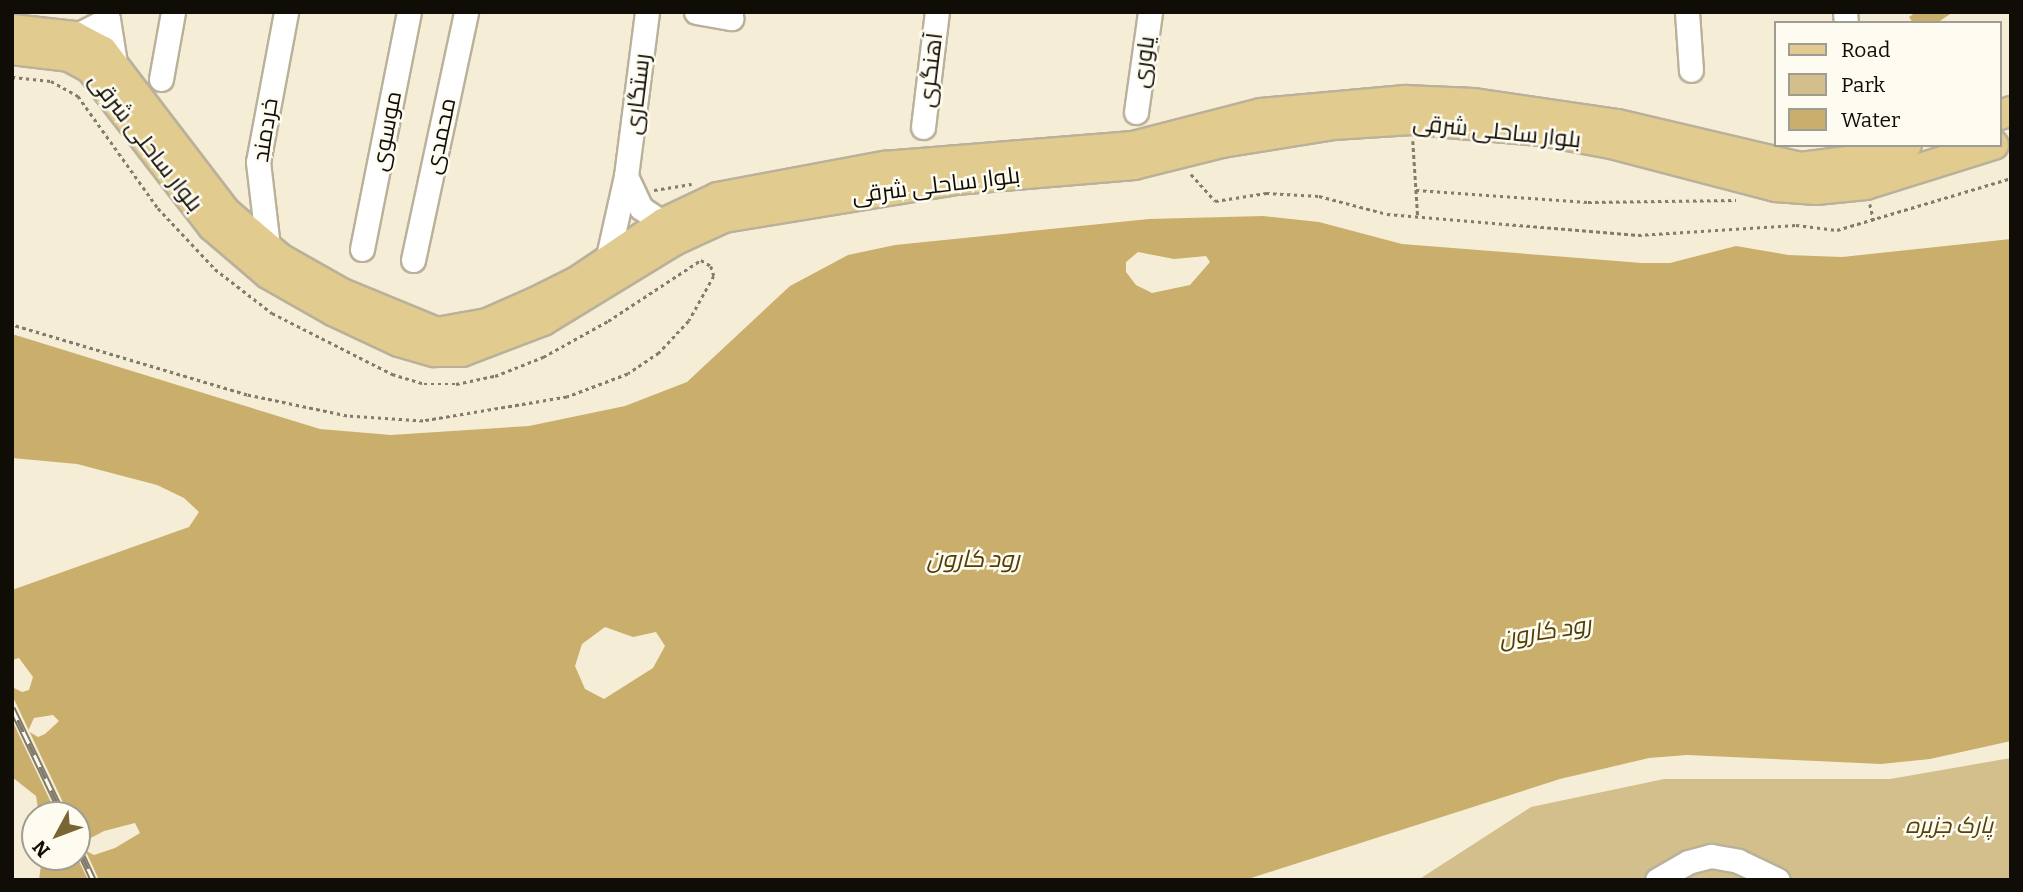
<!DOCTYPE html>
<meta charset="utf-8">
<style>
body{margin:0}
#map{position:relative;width:2023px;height:892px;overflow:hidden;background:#f6edd6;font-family:Bitter,Cairo,serif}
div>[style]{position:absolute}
.green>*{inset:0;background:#d3bf8c}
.water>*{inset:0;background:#caaf6c}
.pier>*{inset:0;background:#f6edd6}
.path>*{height:2.5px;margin-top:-1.25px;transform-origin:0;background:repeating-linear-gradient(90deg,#827c6d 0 3.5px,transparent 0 7px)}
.roads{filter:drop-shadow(2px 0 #bab19b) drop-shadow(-2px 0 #bab19b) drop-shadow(0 2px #bab19b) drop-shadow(0 -2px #bab19b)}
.minor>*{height:23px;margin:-11.5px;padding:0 11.5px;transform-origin:11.5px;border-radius:11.5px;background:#fff}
.major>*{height:28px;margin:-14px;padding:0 14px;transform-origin:14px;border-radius:14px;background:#e2cb8e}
.rail>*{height:7px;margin-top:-3.5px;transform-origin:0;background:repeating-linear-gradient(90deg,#fefbf1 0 13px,#807a6b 0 26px);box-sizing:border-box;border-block:2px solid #807a6b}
span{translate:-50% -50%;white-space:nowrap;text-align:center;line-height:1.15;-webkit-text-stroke:5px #fefbf1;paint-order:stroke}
.street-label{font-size:23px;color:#100d06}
.park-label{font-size:23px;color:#55420c;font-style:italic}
.water-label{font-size:24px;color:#503e06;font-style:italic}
.frame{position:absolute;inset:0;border:14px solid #100d06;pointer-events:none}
.legend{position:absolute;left:1774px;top:21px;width:228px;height:126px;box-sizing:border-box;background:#fefbf1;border:2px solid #9f9c93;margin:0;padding:9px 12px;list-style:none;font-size:21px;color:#100d06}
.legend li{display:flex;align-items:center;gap:14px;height:35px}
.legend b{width:35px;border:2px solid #9f9c93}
.north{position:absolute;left:21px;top:801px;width:70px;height:70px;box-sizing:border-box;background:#fefbf1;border:2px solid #9f9c93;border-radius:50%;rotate:229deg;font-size:19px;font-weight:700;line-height:28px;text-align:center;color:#100d06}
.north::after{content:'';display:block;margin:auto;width:24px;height:32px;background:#7a6635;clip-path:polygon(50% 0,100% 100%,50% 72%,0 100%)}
</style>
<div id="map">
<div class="green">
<i style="clip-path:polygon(2011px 758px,2011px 880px,1418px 880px,1531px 807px,1664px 779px,1890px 779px)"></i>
</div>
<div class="water">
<i style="clip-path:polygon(1916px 12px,1953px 12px,1937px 23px,1913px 23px,1909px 17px)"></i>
<i style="clip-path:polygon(evenodd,1263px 216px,1319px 222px,1402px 244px,1642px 263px,1670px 263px,1736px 246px,1788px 255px,1842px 257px,2011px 239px,2011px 741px,1930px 759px,1881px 764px,1687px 755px,1649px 758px,1560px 779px,1245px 880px,39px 880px,42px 857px,77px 857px,77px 815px,39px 815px,36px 796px,12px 777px,12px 687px,22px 692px,29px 690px,33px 677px,19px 658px,12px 660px,12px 590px,189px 527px,199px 512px,184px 498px,157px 485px,77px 464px,12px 458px,12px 334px,320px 429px,391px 435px,529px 426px,625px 406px,687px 382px,790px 286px,848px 255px,895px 245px,1149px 219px,1263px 216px,1138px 252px,1174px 259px,1206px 256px,1210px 262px,1190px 285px,1152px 293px,1136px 285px,1126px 272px,1126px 262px,1138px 252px,1263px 216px,605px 627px,633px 637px,656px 632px,665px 646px,653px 668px,604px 699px,585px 689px,575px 666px,582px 644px,605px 627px,1263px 216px,53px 715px,59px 721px,45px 734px,38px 737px,28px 731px,34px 718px,53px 715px,1263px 216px,135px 823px,140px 833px,115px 848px,94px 855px,84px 850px,87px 840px,104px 831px,135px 823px)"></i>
</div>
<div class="pier">
<i style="clip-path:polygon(12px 695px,69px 815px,57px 815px,12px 720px)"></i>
<i style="clip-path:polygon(77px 832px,99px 880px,88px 880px,77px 857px)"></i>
</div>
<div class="path">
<i style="left:12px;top:77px;width:39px;rotate:6deg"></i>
<i style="left:51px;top:81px;width:31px;rotate:29deg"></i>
<i style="left:78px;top:96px;width:138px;rotate:54.5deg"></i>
<i style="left:158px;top:208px;width:83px;rotate:46.9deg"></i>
<i style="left:215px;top:269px;width:72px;rotate:37.7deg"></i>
<i style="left:272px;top:313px;width:135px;rotate:26.9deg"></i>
<i style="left:392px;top:374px;width:34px;rotate:17deg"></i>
<i style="left:424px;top:384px;width:32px"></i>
<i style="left:456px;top:384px;width:40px;rotate:-12deg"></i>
<i style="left:495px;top:376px;width:52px;rotate:-21.6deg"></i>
<i style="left:543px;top:357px;width:74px;rotate:-29deg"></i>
<i style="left:608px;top:321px;width:111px;rotate:-33.3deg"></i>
<i style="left:701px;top:260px;width:12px;rotate:31deg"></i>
<i style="left:711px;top:266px;width:10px;rotate:73deg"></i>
<i style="left:714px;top:276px;width:51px;rotate:119.1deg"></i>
<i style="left:689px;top:321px;width:44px;rotate:133.2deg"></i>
<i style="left:659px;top:353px;width:37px;rotate:146deg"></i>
<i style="left:628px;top:374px;width:65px;rotate:159.3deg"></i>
<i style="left:567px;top:397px;width:146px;rotate:170.5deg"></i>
<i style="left:423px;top:421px;width:76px;rotate:-176.2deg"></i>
<i style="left:347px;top:416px;width:102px;rotate:-168.1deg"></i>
<i style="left:247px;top:395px;width:245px;rotate:-163.4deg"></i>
<i style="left:1413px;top:141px;width:77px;rotate:86.3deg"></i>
<i style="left:1191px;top:174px;width:36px;rotate:48deg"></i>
<i style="left:1215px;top:201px;width:52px;rotate:-8.9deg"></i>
<i style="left:1266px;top:193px;width:53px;rotate:3.2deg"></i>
<i style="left:1319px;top:196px;width:70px;rotate:14.8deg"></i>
<i style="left:1387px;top:214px;width:252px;rotate:4.8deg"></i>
<i style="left:1638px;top:235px;width:158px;rotate:-3.6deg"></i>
<i style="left:1796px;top:225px;width:41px;rotate:7deg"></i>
<i style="left:1837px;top:230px;width:182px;rotate:-16.6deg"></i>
<i style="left:654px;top:190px;width:38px;rotate:-9deg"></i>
<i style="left:1416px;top:190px;width:172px;rotate:4deg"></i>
<i style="left:1588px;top:202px;width:148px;rotate:-0.8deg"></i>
<i style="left:1870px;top:204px;width:18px;rotate:77deg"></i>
</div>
<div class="roads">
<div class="minor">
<i style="left:696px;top:12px;width:36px;rotate:10deg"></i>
<i style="left:731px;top:18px;width:6px;rotate:-90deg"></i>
<i style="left:1687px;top:12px;width:58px;rotate:86.1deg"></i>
<i style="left:1845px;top:12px;width:11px;rotate:85deg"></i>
<i style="left:75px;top:36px;width:37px;rotate:-27deg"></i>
<i style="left:108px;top:19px;width:45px;rotate:81deg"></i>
<i style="left:161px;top:79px;width:68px;rotate:-79.8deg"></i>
<i style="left:1136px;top:112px;width:101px;rotate:-82deg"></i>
<i style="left:923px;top:127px;width:116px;rotate:-83.1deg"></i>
<i style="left:626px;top:176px;width:35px;rotate:65deg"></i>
<i style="left:641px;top:208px;width:27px;rotate:34deg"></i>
<i style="left:268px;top:247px;width:86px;rotate:-96.7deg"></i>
<i style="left:258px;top:162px;width:153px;rotate:-79.4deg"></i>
<i style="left:362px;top:249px;width:242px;rotate:-78.8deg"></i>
<i style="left:413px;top:260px;width:254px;rotate:-77.9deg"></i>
<i style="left:607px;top:261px;width:87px;rotate:-77.4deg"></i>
<i style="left:626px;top:176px;width:165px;rotate:-82.7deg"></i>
<i style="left:1657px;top:880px;width:36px;rotate:-30deg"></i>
<i style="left:1688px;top:862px;width:24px;rotate:-15deg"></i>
<i style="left:1711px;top:856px;width:27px;rotate:10deg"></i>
<i style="left:1738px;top:861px;width:44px;rotate:25.4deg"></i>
</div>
<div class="major">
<i style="left:12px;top:29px;width:63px;rotate:6.3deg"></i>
<i style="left:75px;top:36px;width:32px;rotate:28deg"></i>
<i style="left:103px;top:51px;width:203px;rotate:52.6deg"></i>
<i style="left:226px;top:212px;width:71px;rotate:40.4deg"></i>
<i style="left:280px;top:258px;width:71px;rotate:29.4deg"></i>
<i style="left:342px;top:293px;width:103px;rotate:22.3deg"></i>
<i style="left:437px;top:332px;width:51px;rotate:-10.2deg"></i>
<i style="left:487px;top:323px;width:52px;rotate:-23.6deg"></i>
<i style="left:535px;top:302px;width:47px;rotate:-26.6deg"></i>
<i style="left:577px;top:281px;width:104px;rotate:-34deg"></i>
<i style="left:663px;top:223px;width:61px;rotate:-25.3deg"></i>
<i style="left:718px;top:197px;width:169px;rotate:-10.6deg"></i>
<i style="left:884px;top:166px;width:250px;rotate:-4.6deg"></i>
<i style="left:1133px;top:146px;width:132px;rotate:-14.5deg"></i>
<i style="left:1261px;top:113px;width:145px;rotate:-5.2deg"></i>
<i style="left:1405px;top:100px;width:69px;rotate:2.5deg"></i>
<i style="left:1474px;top:103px;width:145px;rotate:8.4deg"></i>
<i style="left:1617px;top:124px;width:189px;rotate:13.2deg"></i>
<i style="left:1801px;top:167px;width:63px;rotate:-7.4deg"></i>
<i style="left:1863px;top:159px;width:46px;rotate:-17.7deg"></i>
<i style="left:12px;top:50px;width:57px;rotate:7deg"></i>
<i style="left:69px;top:57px;width:24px;rotate:28deg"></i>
<i style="left:90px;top:68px;width:200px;rotate:52.3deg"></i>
<i style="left:212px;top:226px;width:74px;rotate:40.6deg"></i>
<i style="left:268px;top:274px;width:75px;rotate:29.6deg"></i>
<i style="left:333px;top:311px;width:73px;rotate:25.2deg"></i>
<i style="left:399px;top:342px;width:37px;rotate:16deg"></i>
<i style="left:435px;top:352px;width:27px"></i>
<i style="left:462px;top:352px;width:87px;rotate:-20.9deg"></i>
<i style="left:543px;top:321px;width:153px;rotate:-31.4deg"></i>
<i style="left:674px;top:241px;width:55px;rotate:-24.7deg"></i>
<i style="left:724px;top:218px;width:234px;rotate:-9.3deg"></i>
<i style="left:955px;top:180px;width:180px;rotate:-4.8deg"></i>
<i style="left:1134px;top:165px;width:91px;rotate:-14deg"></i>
<i style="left:1222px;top:143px;width:112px;rotate:-9.2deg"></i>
<i style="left:1333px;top:125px;width:79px;rotate:-3.6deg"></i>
<i style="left:1412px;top:120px;width:129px;rotate:4.9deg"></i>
<i style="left:1541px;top:131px;width:71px;rotate:10.5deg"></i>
<i style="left:1611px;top:144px;width:171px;rotate:14.6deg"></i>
<i style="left:1776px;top:187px;width:40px;rotate:4.3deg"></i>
<i style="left:1816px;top:190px;width:50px;rotate:-5.7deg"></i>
<i style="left:1866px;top:185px;width:134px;rotate:-17.4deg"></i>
<i style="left:2000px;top:115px;width:12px;rotate:-20deg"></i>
</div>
</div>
<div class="rail">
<i style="left:12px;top:708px;width:119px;rotate:64.5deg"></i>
<i style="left:77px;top:845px;width:38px;rotate:65deg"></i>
</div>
<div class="street-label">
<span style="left:1143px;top:62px;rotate:-82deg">یاوری</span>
<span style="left:930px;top:70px;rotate:-83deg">آهنگری</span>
<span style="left:637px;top:94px;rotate:-83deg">رستگاری</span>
<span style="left:265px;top:130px;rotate:-81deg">خردمند</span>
<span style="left:386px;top:131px;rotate:-79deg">موسوی</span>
<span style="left:1497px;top:131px;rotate:6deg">بلوار ساحلی شرقی</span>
<span style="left:440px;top:136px;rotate:-78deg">محمدی</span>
<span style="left:146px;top:142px;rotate:52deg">بلوار ساحلی شرقی</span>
<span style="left:936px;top:185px;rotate:-7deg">بلوار ساحلی شرقی</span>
</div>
<div class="park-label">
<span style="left:1949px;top:825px">پارک جزیره</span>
</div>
<div class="water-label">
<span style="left:973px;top:560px">رود کارون</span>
<span style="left:1545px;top:632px;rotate:-9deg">رود کارون</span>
</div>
<div class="frame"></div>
<ul class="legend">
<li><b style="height:9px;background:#e2cb8e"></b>Road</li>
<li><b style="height:19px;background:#d3bf8c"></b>Park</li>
<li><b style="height:19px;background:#caaf6c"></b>Water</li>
</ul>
<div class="north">N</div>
</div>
